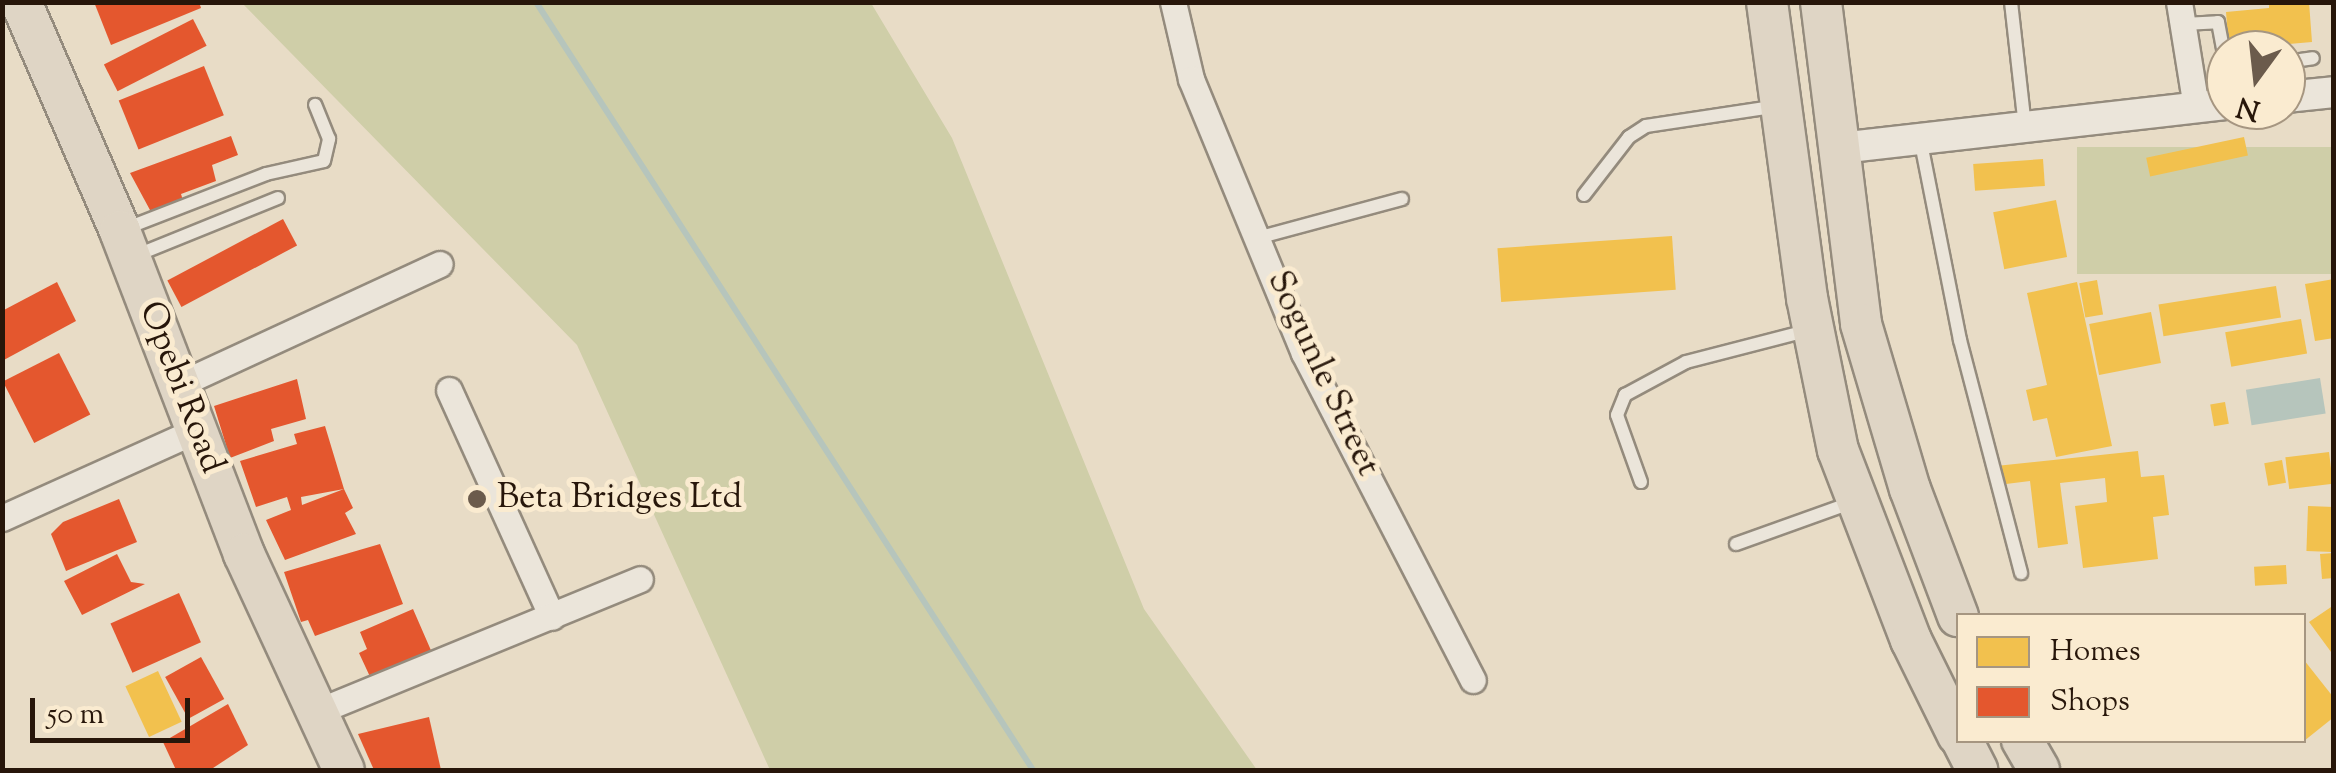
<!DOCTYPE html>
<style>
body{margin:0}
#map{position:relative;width:2336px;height:773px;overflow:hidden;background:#e8dcc6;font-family:"Sorts Mill Goudy",serif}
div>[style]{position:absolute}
.green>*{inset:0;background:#cfcea8;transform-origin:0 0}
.water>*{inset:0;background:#b6c5bc;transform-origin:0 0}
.homes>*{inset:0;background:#f2c14e;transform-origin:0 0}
.shops>*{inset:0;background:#e4572e;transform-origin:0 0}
.stream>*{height:6px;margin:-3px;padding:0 3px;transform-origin:3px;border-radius:3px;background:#b6c5bc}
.roads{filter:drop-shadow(2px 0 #948b7d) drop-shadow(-2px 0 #948b7d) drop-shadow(0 2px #948b7d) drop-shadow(0 -2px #948b7d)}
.service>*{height:12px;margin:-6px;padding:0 6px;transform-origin:6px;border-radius:6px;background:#ebe5da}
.minor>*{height:25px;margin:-12.5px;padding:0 12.5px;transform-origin:12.5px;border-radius:12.5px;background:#ebe5da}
.tertiary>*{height:30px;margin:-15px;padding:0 15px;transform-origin:15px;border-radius:15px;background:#ebe5da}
.primary>*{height:40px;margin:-20px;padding:0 20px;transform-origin:20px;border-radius:20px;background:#dfd5c5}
.dots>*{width:28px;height:28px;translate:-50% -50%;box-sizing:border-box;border:5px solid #faebd0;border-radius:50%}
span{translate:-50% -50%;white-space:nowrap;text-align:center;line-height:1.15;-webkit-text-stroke:10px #faebd0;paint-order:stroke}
.street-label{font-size:35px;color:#27160a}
.poi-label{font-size:35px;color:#27160a}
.left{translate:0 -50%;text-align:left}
.frame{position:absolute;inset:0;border:5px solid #27160a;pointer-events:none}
.legend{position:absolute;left:1956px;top:613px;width:350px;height:130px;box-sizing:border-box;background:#faebd0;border:2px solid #a69681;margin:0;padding:12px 18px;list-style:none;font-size:30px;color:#27160a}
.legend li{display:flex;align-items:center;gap:20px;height:50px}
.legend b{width:50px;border:2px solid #a69681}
.north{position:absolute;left:2206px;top:30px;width:100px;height:100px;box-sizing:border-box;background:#faebd0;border:2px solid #a69681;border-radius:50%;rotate:195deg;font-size:28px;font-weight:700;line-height:40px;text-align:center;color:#27160a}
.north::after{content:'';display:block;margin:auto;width:35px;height:45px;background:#6b5b4c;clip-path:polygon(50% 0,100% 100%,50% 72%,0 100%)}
.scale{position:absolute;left:30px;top:698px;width:160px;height:45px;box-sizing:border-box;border:5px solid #27160a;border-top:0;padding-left:12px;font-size:30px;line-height:35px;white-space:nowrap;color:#27160a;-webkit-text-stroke:8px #faebd0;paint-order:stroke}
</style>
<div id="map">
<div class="green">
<i style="clip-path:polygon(242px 3px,871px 3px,952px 138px,1144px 609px,1257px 770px,770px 770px,577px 345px)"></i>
<i style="left:2333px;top:147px;width:127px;height:256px;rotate:90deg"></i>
</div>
<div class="water">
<i style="left:2320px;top:378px;width:36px;height:75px;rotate:81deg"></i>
</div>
<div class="homes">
<i style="clip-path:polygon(2269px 2px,2309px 2px,2312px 42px,2229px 49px,2226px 12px,2269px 8px)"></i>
<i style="left:2244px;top:137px;width:19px;height:100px;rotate:78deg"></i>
<i style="left:2043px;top:159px;width:27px;height:70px;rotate:86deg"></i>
<i style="left:2056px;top:200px;width:58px;height:64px;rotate:79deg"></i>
<i style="left:1672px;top:236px;width:54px;height:175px;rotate:86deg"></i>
<i style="clip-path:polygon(2334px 279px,2334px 338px,2315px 341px,2305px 284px)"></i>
<i style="left:2097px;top:280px;width:35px;height:18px;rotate:80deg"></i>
<i style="clip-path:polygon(2077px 282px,2112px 446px,2056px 457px,2047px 418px,2033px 421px,2026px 390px,2047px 385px,2027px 293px)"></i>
<i style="left:2276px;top:286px;width:32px;height:119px;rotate:81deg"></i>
<i style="left:2151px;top:312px;width:52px;height:63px;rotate:79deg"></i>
<i style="left:2301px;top:319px;width:35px;height:77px;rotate:80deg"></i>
<i style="left:2225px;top:402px;width:22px;height:15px;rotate:80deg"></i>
<i style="clip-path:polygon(2138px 451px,2141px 477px,2164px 475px,2169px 515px,2153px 517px,2158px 559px,2083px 568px,2075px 506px,2107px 502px,2105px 478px,2060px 483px,2068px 544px,2038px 548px,2030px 481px,1998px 485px,1996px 466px)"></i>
<i style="left:2329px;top:452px;width:32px;height:44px;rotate:83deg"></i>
<i style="left:2282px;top:460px;width:23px;height:18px;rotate:80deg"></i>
<i style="left:2308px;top:506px;width:26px;height:45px;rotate:2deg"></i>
<i style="clip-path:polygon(2334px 553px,2334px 578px,2322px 579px,2320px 554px)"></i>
<i style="left:2286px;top:565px;width:19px;height:32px;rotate:87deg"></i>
<i style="clip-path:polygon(2334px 605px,2334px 656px,2309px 622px)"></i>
<i style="clip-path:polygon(2304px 660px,2334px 698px,2334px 717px,2304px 741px)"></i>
<i style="left:158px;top:671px;width:56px;height:36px;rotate:65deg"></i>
</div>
<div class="shops">
<i style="clip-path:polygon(94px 2px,199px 2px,201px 8px,111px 45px)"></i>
<i style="left:193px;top:19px;width:30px;height:100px;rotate:63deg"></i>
<i style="left:204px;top:66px;width:53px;height:92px;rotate:68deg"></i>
<i style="clip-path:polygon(231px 136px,238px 155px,212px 165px,216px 181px,181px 194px,187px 213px,157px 223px,130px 173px)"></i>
<i style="left:283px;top:219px;width:30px;height:131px;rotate:62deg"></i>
<i style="clip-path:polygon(57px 282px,76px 321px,2px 361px,2px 311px)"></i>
<i style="left:59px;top:353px;width:69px;height:63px;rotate:63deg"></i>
<i style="clip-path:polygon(297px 379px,306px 419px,271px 429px,274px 441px,230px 458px,214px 406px)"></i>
<i style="clip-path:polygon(325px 426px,344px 489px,301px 497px,302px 505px,344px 489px,353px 508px,345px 513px,356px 534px,285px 560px,266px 520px,291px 510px,287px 497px,256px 507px,240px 461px,297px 444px,294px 434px)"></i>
<i style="clip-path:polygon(119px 499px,137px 542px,66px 571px,51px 534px,63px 522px)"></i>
<i style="clip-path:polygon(380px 544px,403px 604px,315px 636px,308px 620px,301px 622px,284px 572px)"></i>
<i style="clip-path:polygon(117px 554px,131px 582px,145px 584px,82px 615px,64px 581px)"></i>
<i style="left:179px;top:593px;width:54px;height:75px;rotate:66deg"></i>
<i style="clip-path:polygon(413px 609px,433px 655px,372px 681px,359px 653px,367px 649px,360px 632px)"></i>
<i style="left:201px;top:657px;width:48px;height:41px;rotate:61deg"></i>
<i style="clip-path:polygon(228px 704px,248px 745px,210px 770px,176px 770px,163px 742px)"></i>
<i style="clip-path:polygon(429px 717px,441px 770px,374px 770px,358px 734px)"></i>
</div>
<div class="stream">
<i style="left:536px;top:2px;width:915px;rotate:57.09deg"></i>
</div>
<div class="roads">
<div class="service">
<i style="left:2011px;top:2px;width:126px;rotate:83.6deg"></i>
<i style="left:2183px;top:24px;width:35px;rotate:-3deg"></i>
<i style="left:2218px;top:22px;width:44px;rotate:79.5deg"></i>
<i style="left:2286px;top:62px;width:27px;rotate:-8deg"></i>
<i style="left:1920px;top:138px;width:206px;rotate:78.8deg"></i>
<i style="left:1960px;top:340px;width:241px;rotate:75.3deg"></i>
<i style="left:1584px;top:195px;width:73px;rotate:-52.2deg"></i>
<i style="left:1629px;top:137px;width:20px;rotate:-33deg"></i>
<i style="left:1646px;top:126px;width:134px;rotate:-8.6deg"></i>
<i style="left:127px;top:228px;width:149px;rotate:-21.2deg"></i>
<i style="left:266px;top:174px;width:59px;rotate:-12.6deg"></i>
<i style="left:324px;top:161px;width:23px;rotate:-77deg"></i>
<i style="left:329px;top:139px;width:37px;rotate:-112deg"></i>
<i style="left:1261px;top:237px;width:146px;rotate:-15.1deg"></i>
<i style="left:137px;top:255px;width:152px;rotate:-22deg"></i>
<i style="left:1641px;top:482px;width:71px;rotate:-109.7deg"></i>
<i style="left:1617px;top:415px;width:22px;rotate:-68deg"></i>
<i style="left:1625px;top:395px;width:69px;rotate:-28.4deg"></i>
<i style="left:1686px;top:362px;width:128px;rotate:-14.5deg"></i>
<i style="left:1736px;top:544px;width:124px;rotate:-19.7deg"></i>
</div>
<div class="minor">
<i style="left:1173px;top:2px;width:79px;rotate:76.8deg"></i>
<i style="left:1191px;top:79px;width:296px;rotate:67.6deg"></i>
<i style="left:1304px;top:353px;width:368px;rotate:62.7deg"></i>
<i style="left:2179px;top:2px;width:106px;rotate:80.8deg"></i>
<i style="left:180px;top:384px;width:286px;rotate:-24.8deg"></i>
<i style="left:449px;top:390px;width:249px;rotate:65.6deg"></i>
<i style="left:2px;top:518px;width:214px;rotate:-24.3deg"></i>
<i style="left:316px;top:712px;width:350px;rotate:-22.3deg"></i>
</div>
<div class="tertiary">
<i style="left:2286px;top:97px;width:48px;rotate:-5.9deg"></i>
<i style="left:1840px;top:148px;width:388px;rotate:-6.5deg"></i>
</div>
<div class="primary">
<i style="left:21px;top:2px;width:249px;rotate:66.6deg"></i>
<i style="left:120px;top:231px;width:346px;rotate:69deg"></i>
<i style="left:244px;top:554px;width:238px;rotate:65.2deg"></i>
<i style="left:1767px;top:2px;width:299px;rotate:82.3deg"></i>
<i style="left:1807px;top:298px;width:155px;rotate:78.5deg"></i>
<i style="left:1838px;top:450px;width:204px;rotate:69deg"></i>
<i style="left:1911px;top:640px;width:106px;rotate:63.7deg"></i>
<i style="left:1821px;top:2px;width:324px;rotate:82.9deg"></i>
<i style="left:1861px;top:324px;width:172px;rotate:73.5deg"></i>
<i style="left:1910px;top:489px;width:136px;rotate:69.3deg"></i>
<i style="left:1962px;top:740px;width:34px;rotate:63deg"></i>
<i style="left:2022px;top:740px;width:34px;rotate:60deg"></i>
</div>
</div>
<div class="dots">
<i style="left:477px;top:499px;background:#6b5b4c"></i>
</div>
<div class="street-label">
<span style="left:1322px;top:374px;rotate:65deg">Sogunle Street</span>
<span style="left:180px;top:388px;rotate:69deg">Opebi Road</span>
</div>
<div class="poi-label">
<span class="left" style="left:497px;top:499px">Beta Bridges Ltd</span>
</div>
<div class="frame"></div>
<ul class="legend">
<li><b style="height:28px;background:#f2c14e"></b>Homes</li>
<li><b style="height:28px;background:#e4572e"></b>Shops</li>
</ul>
<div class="north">N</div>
<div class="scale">50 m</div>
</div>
